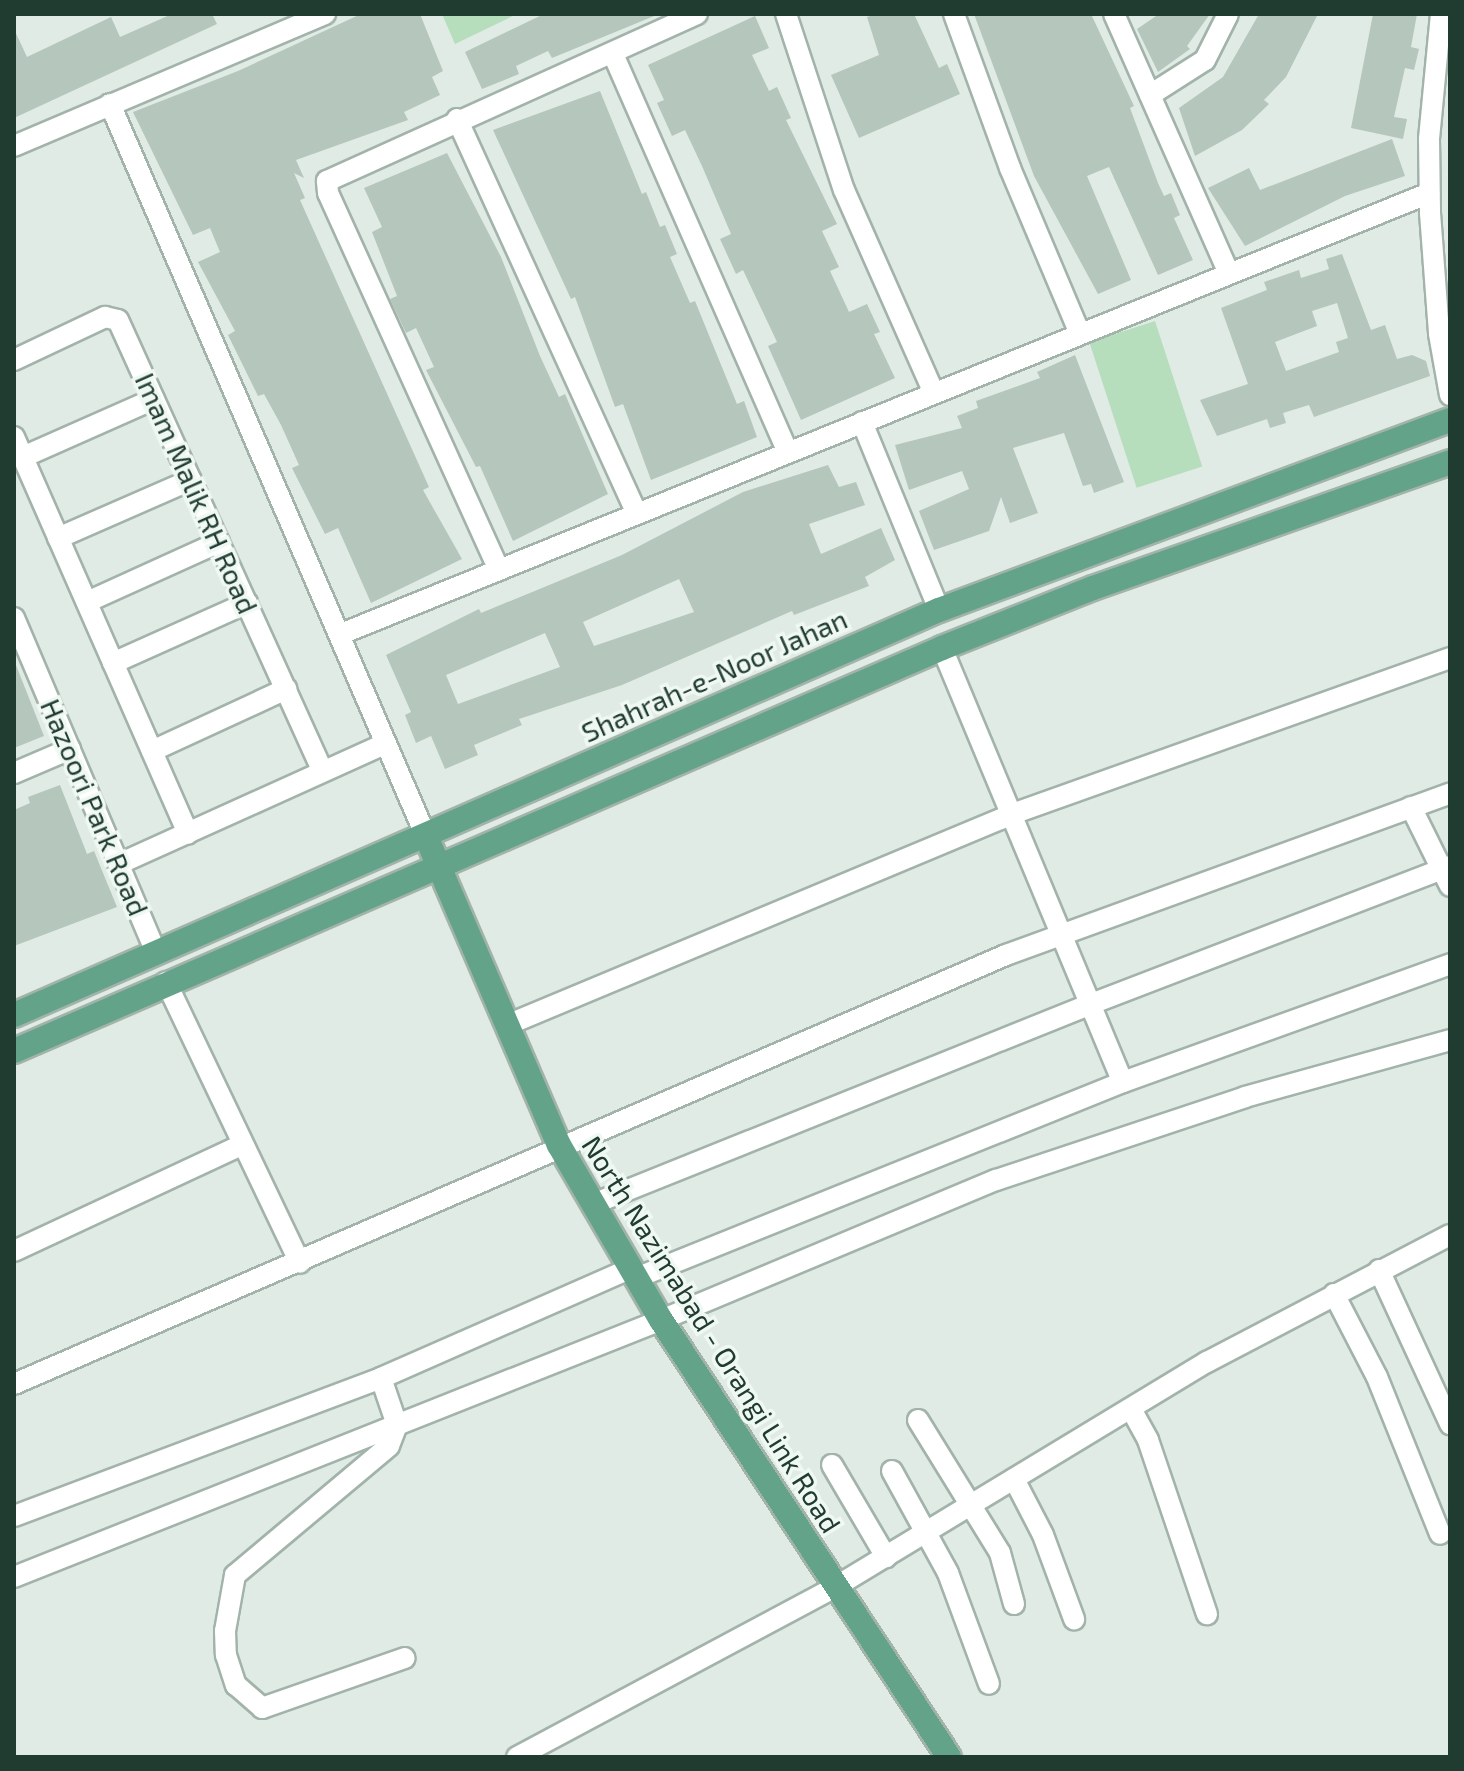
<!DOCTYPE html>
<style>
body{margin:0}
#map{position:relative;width:1464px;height:1771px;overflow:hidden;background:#dfebe4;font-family:"Exo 2",sans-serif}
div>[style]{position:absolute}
.green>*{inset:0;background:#b7debc;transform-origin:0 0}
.building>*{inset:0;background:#b5c6bd}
.roads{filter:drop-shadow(2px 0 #a2b3aa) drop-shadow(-2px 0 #a2b3aa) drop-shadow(0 2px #a2b3aa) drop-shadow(0 -2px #a2b3aa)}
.minor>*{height:20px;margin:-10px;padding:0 10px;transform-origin:10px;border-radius:10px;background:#fff}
.major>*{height:24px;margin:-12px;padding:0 12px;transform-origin:12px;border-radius:12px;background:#62a389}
span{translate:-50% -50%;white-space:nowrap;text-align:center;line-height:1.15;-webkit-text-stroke:7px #f0f8f3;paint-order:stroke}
.street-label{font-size:28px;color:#203c30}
.frame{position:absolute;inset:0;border:16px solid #203c30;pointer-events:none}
</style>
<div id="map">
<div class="green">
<i style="clip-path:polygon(442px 14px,517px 14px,455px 44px)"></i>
<i style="left:1155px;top:321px;width:153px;height:69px;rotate:72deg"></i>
</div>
<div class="building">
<i style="clip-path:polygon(172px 14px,212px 14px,217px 24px,14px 118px,14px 29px,27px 57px,111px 17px,120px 37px)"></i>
<i style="clip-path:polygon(361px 14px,420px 14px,443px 71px,432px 77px,440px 95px,404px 112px,408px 120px,296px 160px,304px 178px,294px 173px,305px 198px,300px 200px,429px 487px,423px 490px,462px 559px,371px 603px,338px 528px,325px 534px,292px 468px,299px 465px,281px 425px,264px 394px,258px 396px,228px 335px,235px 331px,198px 262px,220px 252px,210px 228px,193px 235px,133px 112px,238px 71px)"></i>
<i style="clip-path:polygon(544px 14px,659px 14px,552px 58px,548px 51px,516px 66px,519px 74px,482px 89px,465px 52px)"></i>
<i style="clip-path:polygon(876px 14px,914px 14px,939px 68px,947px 64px,960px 94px,859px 138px,831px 75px,879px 55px,867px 17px)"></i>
<i style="clip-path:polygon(974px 14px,1091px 14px,1134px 106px,1130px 108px,1158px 183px,1164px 196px,1171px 193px,1180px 215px,1174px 218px,1193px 260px,1158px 275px,1109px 167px,1087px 176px,1131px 280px,1098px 294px,1034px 176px)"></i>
<i style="clip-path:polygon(1159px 14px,1210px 14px,1187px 46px,1190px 49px,1158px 72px,1137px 29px)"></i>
<i style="clip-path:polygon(1259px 14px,1318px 14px,1286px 77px,1264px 100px,1269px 104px,1242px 130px,1195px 156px,1179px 108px,1223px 77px)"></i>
<i style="clip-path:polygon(1373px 14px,1417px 14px,1411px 47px,1419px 49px,1414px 70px,1405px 68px,1394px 117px,1407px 119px,1403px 139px,1351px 128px)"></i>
<i style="clip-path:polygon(755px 16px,769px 48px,752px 55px,769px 91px,777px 87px,791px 118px,786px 120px,837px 224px,822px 231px,839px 267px,830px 271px,849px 312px,867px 304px,880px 332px,874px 334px,895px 378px,801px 420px,768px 346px,777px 342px,743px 270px,736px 274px,720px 239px,731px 234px,702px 166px,685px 130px,672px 136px,657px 103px,664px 100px,648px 65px)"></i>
<i style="clip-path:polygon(600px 91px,642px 194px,646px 192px,660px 227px,665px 225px,677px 254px,670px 257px,690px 303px,695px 301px,737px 404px,744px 401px,757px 437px,651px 480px,623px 404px,615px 407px,575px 297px,571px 299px,493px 130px)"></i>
<i style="clip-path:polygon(1392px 139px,1405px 176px,1345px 196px,1245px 246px,1208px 188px,1249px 168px,1260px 190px)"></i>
<i style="clip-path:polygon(447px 153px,501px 257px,540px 356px,559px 397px,565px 394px,608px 494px,513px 541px,480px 466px,476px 467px,426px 370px,434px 367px,416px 328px,406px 333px,390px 299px,397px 296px,372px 232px,382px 227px,364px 188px)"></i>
<i style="clip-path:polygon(evenodd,1342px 254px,1371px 330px,1385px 325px,1397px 359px,1412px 355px,1426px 361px,1430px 376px,1314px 417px,1309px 405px,1283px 413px,1286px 423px,1270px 428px,1267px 419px,1217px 436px,1200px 400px,1248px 384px,1221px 308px,1267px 290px,1264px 282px,1299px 270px,1301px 278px,1329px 269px,1326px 259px,1342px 254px,1337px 303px,1348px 338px,1336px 342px,1339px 352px,1286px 371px,1275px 342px,1317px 326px,1312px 311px,1337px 303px)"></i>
<i style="clip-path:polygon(1075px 355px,1124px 482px,1094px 493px,1091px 484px,1083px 486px,1064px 433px,1013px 448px,1038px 513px,1010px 523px,1001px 497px,989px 531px,934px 550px,919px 511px,969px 489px,962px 471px,909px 490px,895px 445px,962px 428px,957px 416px,978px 408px,976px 401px,1040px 378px,1037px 372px)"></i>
<i style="clip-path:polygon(evenodd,828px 465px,839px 487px,856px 482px,865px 505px,809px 524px,821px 554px,881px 528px,895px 560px,865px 577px,869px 586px,794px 615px,792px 611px,622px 685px,519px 719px,522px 725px,474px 745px,478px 755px,445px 769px,431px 736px,416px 743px,405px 715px,411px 712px,386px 655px,479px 609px,481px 613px,622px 555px,743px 492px,828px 465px,679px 579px,694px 612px,594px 646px,583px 622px,679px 579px,828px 465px,545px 633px,560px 667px,458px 704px,446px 675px,545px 633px)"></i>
<i style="clip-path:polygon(14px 660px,44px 736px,14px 748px)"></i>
<i style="clip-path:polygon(60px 785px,87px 854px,94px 851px,117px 907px,14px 946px,14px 810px,30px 803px,28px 797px)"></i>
</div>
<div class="roads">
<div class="minor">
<i style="left:786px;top:14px;width:185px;rotate:71.8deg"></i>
<i style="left:844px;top:190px;width:222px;rotate:66.1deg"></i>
<i style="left:954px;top:14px;width:164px;rotate:70deg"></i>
<i style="left:1010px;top:168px;width:180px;rotate:67.1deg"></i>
<i style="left:1114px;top:14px;width:284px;rotate:66.1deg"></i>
<i style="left:1441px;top:14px;width:126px;rotate:95.5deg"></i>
<i style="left:1429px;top:139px;width:74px;rotate:89.2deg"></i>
<i style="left:1430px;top:213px;width:121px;rotate:85.7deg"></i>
<i style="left:1439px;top:334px;width:62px;rotate:79.8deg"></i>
<i style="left:613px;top:54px;width:435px;rotate:66.3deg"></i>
<i style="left:1150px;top:95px;width:65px;rotate:-32.5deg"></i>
<i style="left:1205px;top:60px;width:51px;rotate:-63.4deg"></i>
<i style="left:110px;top:104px;width:795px;rotate:66.66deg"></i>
<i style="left:457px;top:119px;width:434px;rotate:65.5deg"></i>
<i style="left:14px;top:146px;width:338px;rotate:-23deg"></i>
<i style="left:14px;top:360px;width:101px;rotate:-25.3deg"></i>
<i style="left:105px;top:317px;width:13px;rotate:13deg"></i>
<i style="left:118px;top:320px;width:495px;rotate:65.6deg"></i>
<i style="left:862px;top:422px;width:203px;rotate:67.7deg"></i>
<i style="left:14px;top:437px;width:433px;rotate:66.3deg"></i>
<i style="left:23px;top:457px;width:143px;rotate:-23.9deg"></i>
<i style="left:58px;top:538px;width:145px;rotate:-23.6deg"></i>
<i style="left:499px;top:570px;width:414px;rotate:-114.4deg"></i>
<i style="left:328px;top:193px;width:12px;rotate:-95deg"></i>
<i style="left:327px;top:181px;width:406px;rotate:-24.3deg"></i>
<i style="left:87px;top:602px;width:145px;rotate:-24.4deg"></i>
<i style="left:14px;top:618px;width:363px;rotate:67deg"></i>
<i style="left:341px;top:634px;width:1174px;rotate:-22.06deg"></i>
<i style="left:942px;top:648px;width:470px;rotate:67.4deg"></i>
<i style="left:113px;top:663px;width:147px;rotate:-24.1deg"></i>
<i style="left:152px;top:751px;width:148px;rotate:-24.8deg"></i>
<i style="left:14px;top:773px;width:61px;rotate:-23.2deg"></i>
<i style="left:1411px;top:807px;width:88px;rotate:63.7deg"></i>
<i style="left:121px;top:863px;width:290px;rotate:-24.3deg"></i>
<i style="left:166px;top:982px;width:311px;rotate:64.5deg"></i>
<i style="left:507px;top:1025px;width:550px;rotate:-22.65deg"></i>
<i style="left:1015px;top:813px;width:462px;rotate:-19.6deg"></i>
<i style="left:593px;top:1204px;width:537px;rotate:-21.88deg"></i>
<i style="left:1091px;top:1004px;width:385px;rotate:-21deg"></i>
<i style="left:14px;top:1251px;width:251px;rotate:-25deg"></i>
<i style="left:1379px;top:1270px;width:170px;rotate:65.2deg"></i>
<i style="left:636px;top:1278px;width:525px;rotate:-21.92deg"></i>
<i style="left:1123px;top:1082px;width:348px;rotate:-19.8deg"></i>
<i style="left:1334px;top:1294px;width:93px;rotate:62.6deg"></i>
<i style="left:1377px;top:1377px;width:169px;rotate:68.1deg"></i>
<i style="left:381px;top:1378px;width:50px;rotate:71.2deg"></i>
<i style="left:397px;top:1425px;width:22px;rotate:111deg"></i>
<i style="left:389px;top:1446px;width:201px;rotate:140deg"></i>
<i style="left:235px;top:1575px;width:57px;rotate:100.1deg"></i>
<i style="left:225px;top:1631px;width:24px;rotate:88deg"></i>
<i style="left:226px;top:1655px;width:32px;rotate:72deg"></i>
<i style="left:236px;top:1685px;width:35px;rotate:41deg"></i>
<i style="left:262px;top:1708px;width:151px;rotate:-19.3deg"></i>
<i style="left:14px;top:1384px;width:1081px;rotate:-23.39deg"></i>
<i style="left:1006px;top:955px;width:473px;rotate:-20deg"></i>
<i style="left:1131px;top:1409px;width:35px;rotate:61deg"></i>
<i style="left:1148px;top:1440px;width:184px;rotate:71.3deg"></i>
<i style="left:918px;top:1420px;width:156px;rotate:58.3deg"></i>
<i style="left:1000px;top:1553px;width:53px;rotate:74.6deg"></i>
<i style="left:832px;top:1465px;width:107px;rotate:59.6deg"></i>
<i style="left:892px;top:1471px;width:116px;rotate:61.2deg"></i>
<i style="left:948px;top:1573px;width:118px;rotate:69.7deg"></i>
<i style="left:1014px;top:1479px;width:63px;rotate:62.6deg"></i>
<i style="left:1043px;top:1535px;width:90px;rotate:69.7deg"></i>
<i style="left:14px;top:1516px;width:392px;rotate:-20.6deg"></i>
<i style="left:381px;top:1378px;width:274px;rotate:-23.7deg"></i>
<i style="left:14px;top:1577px;width:696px;rotate:-21.66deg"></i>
<i style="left:661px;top:1320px;width:363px;rotate:-22.7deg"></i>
<i style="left:996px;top:1180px;width:262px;rotate:-18.4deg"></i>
<i style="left:1245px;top:1097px;width:213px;rotate:-15.5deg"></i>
<i style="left:517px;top:1757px;width:361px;rotate:-28.1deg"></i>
<i style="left:835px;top:1587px;width:435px;rotate:-31.2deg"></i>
<i style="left:1207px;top:1362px;width:274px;rotate:-27.6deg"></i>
</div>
<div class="major">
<i style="left:431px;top:848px;width:323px;rotate:66.7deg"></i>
<i style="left:559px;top:1145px;width:203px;rotate:59.8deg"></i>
<i style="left:661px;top:1320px;width:523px;rotate:56.61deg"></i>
<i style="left:14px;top:1015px;width:1010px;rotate:-23.65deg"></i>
<i style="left:939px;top:610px;width:545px;rotate:-20.4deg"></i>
<i style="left:14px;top:1051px;width:1012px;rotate:-23.47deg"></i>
<i style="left:942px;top:648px;width:162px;rotate:-21.7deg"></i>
<i style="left:1093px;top:588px;width:379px;rotate:-19.4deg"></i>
</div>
</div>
<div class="street-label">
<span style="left:197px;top:493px;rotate:66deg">Imam Malik RH Road</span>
<span style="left:714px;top:675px;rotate:-24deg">Shahrah-e-Noor Jahan</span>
<span style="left:95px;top:807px;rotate:67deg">Hazoori Park Road</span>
<span style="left:712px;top:1334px;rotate:58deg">North Nazimabad - Orangi Link Road</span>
</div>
<div class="frame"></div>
</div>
